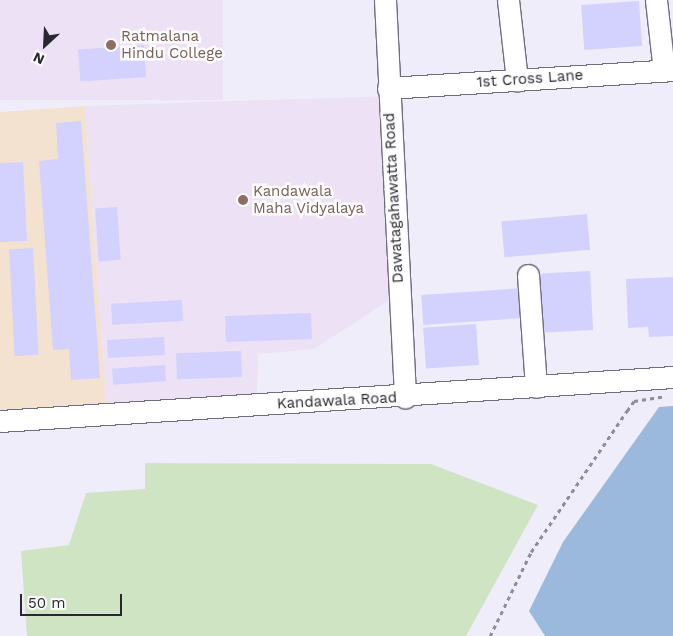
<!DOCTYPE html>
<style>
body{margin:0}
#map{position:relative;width:673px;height:636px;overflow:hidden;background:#f0edfb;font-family:"Work Sans",sans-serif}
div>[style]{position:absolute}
.industrial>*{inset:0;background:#f4e2d1}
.education>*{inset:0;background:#ece1f5;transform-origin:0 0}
.green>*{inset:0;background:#cfe4c2}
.water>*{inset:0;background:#9bb9dd}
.building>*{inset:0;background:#d3d1fd;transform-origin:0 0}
.path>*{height:2.5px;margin-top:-1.25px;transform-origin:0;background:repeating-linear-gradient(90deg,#8f8c97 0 4px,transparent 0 8px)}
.roads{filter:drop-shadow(1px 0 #716d81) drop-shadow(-1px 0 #716d81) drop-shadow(0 1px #716d81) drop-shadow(0 -1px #716d81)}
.minor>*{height:21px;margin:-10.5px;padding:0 10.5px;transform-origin:10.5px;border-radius:10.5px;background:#fff}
.dots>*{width:14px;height:14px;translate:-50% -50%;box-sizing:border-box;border:2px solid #fdfdfd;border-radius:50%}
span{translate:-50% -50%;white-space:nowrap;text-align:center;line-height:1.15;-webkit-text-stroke:5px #fdfdfd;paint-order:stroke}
.education-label{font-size:15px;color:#785e54}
.left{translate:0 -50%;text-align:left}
.street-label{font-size:15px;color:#29272f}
.north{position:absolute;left:20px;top:20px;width:50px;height:50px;-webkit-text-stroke:4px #fdfdfd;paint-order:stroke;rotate:205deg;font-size:14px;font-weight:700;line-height:20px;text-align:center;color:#29272f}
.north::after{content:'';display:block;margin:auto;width:18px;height:22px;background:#29272f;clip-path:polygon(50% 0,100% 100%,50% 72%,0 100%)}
.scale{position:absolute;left:20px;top:594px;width:102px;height:22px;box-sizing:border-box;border:2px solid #29272f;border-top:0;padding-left:6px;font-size:15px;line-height:18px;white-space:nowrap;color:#29272f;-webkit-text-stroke:4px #fdfdfd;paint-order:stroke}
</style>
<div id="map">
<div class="industrial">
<i style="clip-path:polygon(85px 106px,107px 406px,0 414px,0 112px)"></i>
</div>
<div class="education">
<i style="left:0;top:0;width:223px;height:100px"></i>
<i style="clip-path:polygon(388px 96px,399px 294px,314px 349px,258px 354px,257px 396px,107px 406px,85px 106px)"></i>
</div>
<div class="green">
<i style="clip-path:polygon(145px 463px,431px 464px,538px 505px,466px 636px,27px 636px,21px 551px,69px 545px,86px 493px,145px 489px)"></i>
</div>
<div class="water">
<i style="clip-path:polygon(673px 406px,673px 636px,545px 636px,529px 611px,563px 542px,659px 407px)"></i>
</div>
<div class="building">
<i style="left:639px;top:1px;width:45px;height:58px;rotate:86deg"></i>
<i style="left:144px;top:45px;width:32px;height:66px;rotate:86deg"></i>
<i style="clip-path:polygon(81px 121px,100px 378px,71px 380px,69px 349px,53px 350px,39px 161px,58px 159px,56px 123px)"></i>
<i style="clip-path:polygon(23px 162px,27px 241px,0 242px,0 163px)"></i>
<i style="left:117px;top:207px;width:53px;height:22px;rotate:86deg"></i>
<i style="left:587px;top:214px;width:36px;height:86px;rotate:85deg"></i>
<i style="left:33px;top:248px;width:107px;height:24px;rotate:87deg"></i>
<i style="left:590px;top:271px;width:59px;height:53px;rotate:87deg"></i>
<i style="clip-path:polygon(673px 277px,673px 336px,649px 337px,648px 327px,628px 328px,626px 279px)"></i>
<i style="left:523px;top:288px;width:30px;height:102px;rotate:86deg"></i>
<i style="left:182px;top:300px;width:21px;height:71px;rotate:87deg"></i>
<i style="left:311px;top:313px;width:26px;height:86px;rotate:88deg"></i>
<i style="left:476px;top:324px;width:41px;height:53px;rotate:86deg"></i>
<i style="left:164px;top:337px;width:18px;height:57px;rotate:87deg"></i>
<i style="left:241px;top:351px;width:26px;height:65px;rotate:88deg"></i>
<i style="left:165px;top:365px;width:16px;height:53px;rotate:86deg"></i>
</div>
<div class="path">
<i style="left:490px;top:636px;width:93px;rotate:-64deg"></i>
<i style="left:531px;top:552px;width:171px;rotate:-55.8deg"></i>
<i style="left:627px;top:411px;width:12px;rotate:-55deg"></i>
<i style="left:634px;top:401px;width:31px;rotate:-9deg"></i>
</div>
<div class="roads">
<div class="minor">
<i style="left:385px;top:0;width:398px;rotate:87.1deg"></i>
<i style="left:508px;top:0;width:81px;rotate:83.6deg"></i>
<i style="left:656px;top:0;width:71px;rotate:83.6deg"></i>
<i style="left:388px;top:88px;width:286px;rotate:-3.6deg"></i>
<i style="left:528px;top:275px;width:112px;rotate:85.9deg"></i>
<i style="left:0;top:421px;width:674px;rotate:-3.74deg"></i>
</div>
</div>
<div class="dots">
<i style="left:111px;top:45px;background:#8d6e63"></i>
<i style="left:243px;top:200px;background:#8d6e63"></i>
</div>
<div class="education-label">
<span class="left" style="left:121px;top:45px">Ratmalana<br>Hindu College</span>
<span class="left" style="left:253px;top:200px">Kandawala<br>Maha Vidyalaya</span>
</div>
<div class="street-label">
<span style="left:530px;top:79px;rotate:-4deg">1st Cross Lane</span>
<span style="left:394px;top:198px;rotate:-93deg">Dawatagahawatta Road</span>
<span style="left:337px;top:401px;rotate:-3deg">Kandawala Road</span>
</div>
<div class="north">N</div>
<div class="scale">50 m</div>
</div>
